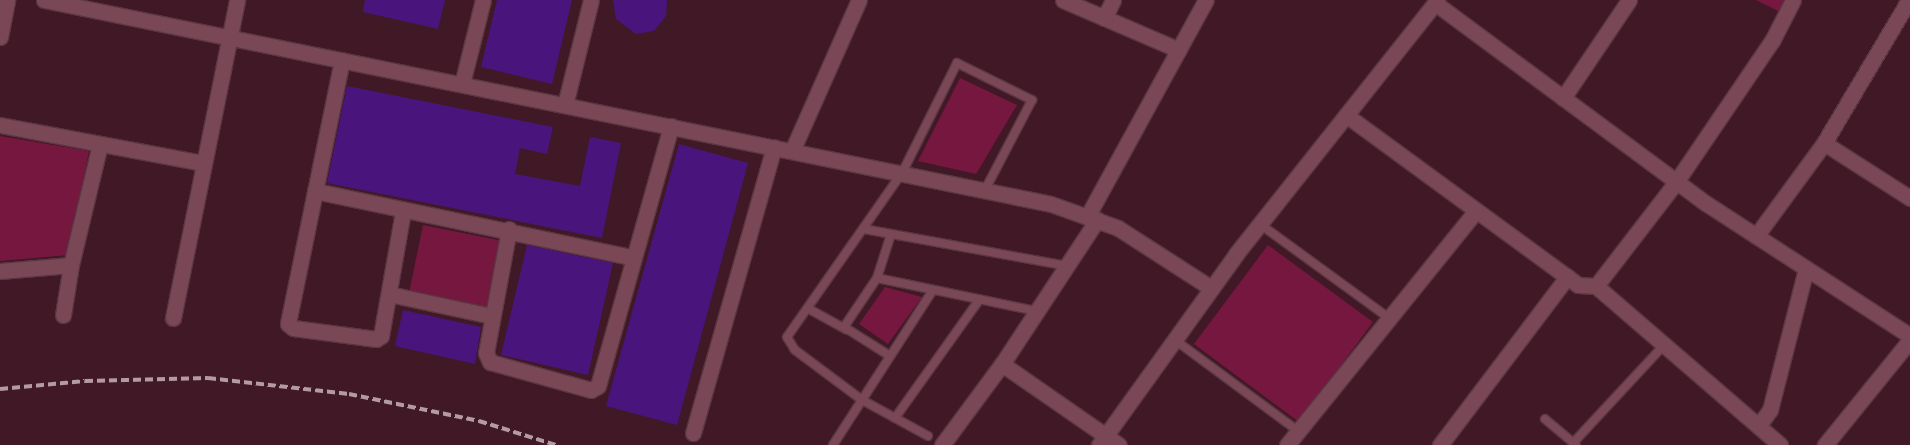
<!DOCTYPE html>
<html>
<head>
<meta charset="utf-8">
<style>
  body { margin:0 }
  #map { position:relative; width:1910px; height:445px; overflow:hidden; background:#401826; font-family:Figtree,sans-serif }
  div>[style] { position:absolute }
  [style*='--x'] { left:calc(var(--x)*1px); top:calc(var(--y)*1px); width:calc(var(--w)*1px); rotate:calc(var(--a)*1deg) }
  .green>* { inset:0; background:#75173f }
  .building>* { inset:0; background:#49157d }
  .roads { filter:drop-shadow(1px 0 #5a3642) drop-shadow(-1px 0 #5a3642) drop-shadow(0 1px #5a3642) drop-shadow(0 -1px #5a3642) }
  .lane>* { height:8px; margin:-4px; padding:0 4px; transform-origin:4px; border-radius:4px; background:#794756 }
  .street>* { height:15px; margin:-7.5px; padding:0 7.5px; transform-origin:7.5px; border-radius:7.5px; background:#794756 }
  .rail>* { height:4px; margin-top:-2px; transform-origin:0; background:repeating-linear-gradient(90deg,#b49aa2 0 8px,transparent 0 12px) }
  span { translate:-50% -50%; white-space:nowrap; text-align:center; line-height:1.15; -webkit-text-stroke:4px #401826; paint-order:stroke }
</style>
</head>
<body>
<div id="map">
  <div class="green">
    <div style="clip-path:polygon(1756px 0,1786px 0,1780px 12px)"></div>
    <div style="clip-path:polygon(960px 78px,1017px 105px,976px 174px,918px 161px)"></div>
    <div style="clip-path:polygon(0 136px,89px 151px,69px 255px,0 261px)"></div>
    <div style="clip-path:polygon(423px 225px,503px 241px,489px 309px,409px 293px)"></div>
    <div style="clip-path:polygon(1268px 245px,1373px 322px,1299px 422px,1194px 344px)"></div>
    <div style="clip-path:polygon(885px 287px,922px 297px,888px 344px,859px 324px)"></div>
  </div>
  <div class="building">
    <div style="clip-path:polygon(365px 0,445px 0,438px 29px,363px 12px)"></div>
    <div style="clip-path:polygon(497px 0,572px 0,552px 84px,481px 67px)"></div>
    <div style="clip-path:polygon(613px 0,667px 0,666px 16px,654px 31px,636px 34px,616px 19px)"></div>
    <div style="clip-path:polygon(347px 86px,553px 127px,547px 154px,520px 148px,515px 174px,580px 186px,590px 137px,621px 143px,602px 238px,327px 183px)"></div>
    <div style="clip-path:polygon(679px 144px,748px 163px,677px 425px,606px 406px)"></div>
    <div style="clip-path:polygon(527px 245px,613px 263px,588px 375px,501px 355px)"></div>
    <div style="clip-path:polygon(403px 310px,481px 327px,475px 364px,395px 346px)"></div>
  </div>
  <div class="roads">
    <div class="lane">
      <div style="--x:1260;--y:224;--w:160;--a:36.1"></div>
      <div style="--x:864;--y:229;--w:206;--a:10.3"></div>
      <div style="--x:877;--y:278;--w:163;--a:11.7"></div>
      <div style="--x:809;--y:309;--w:43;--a:28.9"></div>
      <div style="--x:1175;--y:340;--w:153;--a:36.5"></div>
      <div style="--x:890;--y:356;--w:54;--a:-147.8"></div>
      <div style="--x:844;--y:327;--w:59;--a:-56"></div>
      <div style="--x:877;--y:278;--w:46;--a:-72.3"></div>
      <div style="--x:895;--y:418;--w:146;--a:-54.5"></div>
      <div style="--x:1545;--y:419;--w:40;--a:40"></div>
      <div style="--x:928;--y:436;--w:75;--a:-151.4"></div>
      <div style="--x:862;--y:400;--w:84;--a:-143.3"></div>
      <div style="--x:795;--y:350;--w:15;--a:-122"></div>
      <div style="--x:787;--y:337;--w:200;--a:-55"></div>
      <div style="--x:902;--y:173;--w:123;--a:-63.4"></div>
      <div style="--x:957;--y:63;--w:84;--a:26.3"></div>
      <div style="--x:1032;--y:100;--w:102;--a:117.6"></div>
      <div style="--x:1573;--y:443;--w:135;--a:-47.1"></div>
      <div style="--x:833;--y:445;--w:184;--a:-57.2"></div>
    </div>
    <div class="street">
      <div style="--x:44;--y:0;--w:1027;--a:11.45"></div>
      <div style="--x:1051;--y:204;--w:71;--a:19.7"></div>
      <div style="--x:1118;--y:228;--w:111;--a:32.8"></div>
      <div style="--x:1063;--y:0;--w:126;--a:23.3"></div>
      <div style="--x:1435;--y:3;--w:338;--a:36.5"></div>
      <div style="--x:1707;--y:204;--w:242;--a:33"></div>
      <div style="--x:1104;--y:18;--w:20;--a:-63"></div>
      <div style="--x:0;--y:37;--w:38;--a:-79"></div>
      <div style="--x:342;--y:60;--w:269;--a:101.6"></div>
      <div style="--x:288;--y:324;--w:6;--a:39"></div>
      <div style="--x:293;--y:328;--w:84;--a:7.5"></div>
      <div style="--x:376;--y:339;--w:6;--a:-31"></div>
      <div style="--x:381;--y:336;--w:127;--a:-80"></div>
      <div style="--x:462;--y:84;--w:87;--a:-76"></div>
      <div style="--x:1563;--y:98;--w:118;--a:-56"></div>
      <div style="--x:565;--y:105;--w:108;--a:-76.1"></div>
      <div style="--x:1346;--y:115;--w:288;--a:36.2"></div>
      <div style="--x:1578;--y:285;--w:18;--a:3"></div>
      <div style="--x:1596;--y:286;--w:243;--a:40.8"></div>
      <div style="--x:0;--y:125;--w:207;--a:10.6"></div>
      <div style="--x:1824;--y:143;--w:102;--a:32.6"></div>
      <div style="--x:792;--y:151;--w:165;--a:-66.1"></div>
      <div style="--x:315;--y:191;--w:324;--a:11.8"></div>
      <div style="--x:1087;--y:217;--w:247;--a:-61.3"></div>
      <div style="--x:509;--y:229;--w:126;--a:100.5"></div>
      <div style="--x:486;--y:353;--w:10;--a:66"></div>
      <div style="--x:490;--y:362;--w:105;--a:15.5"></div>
      <div style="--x:591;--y:390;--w:8;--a:-30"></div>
      <div style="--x:598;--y:386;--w:270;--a:-74.3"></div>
      <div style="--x:1756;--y:236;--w:115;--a:-53.8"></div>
      <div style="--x:1824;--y:143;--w:166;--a:-59.3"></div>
      <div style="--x:0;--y:271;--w:71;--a:-4.8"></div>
      <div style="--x:71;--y:265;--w:124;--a:-76.5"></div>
      <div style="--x:1596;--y:286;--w:131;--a:-52.4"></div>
      <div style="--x:1676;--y:182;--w:171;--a:-55.8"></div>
      <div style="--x:1772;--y:41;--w:46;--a:-62.9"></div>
      <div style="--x:389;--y:294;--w:105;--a:12.1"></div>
      <div style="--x:63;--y:315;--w:51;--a:-80.9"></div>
      <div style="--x:173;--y:318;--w:324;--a:-78.6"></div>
      <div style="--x:1002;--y:364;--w:142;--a:34.7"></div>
      <div style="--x:1759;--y:425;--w:19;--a:-54"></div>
      <div style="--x:1770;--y:410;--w:146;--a:-75.7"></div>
      <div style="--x:693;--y:433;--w:297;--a:-74.2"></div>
      <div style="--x:942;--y:445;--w:101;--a:-53.5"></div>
      <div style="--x:1002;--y:364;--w:173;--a:-56.6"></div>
      <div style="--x:1099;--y:445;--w:235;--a:-54.3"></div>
      <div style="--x:1236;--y:254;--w:324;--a:-51.6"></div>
      <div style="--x:1287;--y:445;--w:301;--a:-51.1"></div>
      <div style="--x:1440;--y:445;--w:211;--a:-52.9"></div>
      <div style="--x:1825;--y:445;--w:135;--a:-51"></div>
    </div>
  </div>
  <div class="rail">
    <div style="--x:0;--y:389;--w:85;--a:-5.4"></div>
    <div style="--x:85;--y:381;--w:123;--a:-1.4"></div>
    <div style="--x:208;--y:378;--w:142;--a:6.5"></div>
    <div style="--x:349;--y:394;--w:133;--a:11.7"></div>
    <div style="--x:479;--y:421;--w:81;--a:17.3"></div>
  </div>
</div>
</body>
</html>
